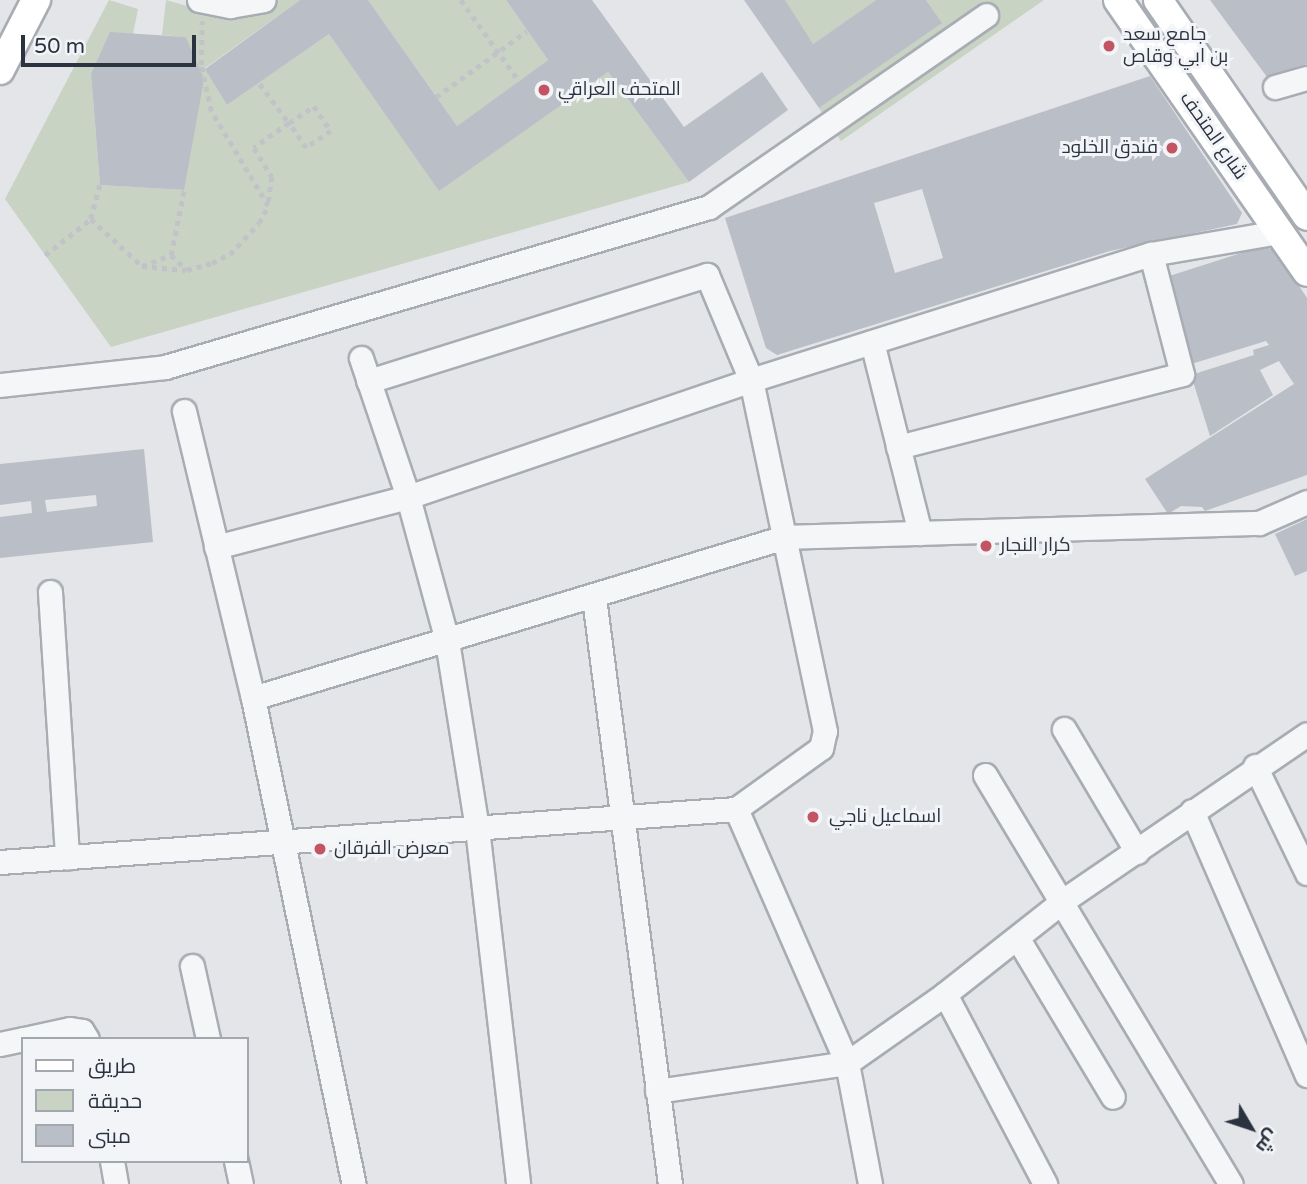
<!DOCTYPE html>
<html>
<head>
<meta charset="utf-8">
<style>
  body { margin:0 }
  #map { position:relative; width:1307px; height:1184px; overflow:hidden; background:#e3e5e9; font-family:"Varela Round",Cairo,sans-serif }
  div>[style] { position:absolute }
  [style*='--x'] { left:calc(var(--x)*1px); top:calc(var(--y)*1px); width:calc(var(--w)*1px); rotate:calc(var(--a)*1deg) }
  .green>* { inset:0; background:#c8d3c4 }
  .building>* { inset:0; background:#babec6 }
  .path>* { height:4.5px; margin-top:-2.25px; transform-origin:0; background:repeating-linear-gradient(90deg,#c1c3c8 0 5px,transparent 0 10px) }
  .roads { filter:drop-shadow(2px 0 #a8acb3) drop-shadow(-2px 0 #a8acb3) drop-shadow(0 2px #a8acb3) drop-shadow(0 -2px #a8acb3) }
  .minor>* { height:23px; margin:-11.5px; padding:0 11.5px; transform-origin:11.5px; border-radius:11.5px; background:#f5f6f8 }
  .major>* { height:28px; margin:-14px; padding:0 14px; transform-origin:14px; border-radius:14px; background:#fff }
  .dots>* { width:19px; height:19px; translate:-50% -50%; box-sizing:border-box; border:4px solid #f2f4f7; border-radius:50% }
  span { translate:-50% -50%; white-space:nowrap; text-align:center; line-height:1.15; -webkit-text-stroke:6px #f2f4f7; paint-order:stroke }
  .poi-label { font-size:19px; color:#2c3340 }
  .left { translate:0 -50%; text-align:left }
  .right { translate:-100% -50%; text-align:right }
  .street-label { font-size:19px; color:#2c3340 }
  .legend { position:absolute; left:21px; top:1037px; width:228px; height:126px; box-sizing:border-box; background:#f2f4f7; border:2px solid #a3a7ae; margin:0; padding:9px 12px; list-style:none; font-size:21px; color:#2c3340 }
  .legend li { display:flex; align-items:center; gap:14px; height:35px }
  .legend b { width:35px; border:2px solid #a3a7ae }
  .north { position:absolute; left:1216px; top:1093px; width:70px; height:70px; -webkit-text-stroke:5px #f2f4f7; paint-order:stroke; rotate:129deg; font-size:19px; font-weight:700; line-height:28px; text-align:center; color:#2c3340 }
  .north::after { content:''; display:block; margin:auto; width:24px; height:32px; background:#2c3340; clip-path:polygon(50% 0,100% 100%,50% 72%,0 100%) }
  .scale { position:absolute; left:21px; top:35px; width:175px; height:32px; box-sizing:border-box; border:4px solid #2c3340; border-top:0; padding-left:9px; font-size:21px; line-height:24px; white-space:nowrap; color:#2c3340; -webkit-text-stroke:5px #f2f4f7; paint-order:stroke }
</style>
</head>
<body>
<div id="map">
  <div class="green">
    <div style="clip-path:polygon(109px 0,138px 9px,133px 34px,91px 74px,100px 185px,183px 190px,200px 72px,186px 37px,162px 35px,166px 0,226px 17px,251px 14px,279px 0,300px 0,205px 68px,227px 105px,329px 34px,439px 190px,608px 72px,689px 182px,111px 347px,5px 199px)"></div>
    <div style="clip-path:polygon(368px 0,506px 0,548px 60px,457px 126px)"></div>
    <div style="clip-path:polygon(785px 0,876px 0,813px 44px,782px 2px)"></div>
    <div style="clip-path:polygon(926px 0,1044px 0,841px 141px,819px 108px,941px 23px)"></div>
  </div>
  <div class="building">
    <div style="clip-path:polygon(300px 0,368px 0,457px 126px,548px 60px,506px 0,592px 0,684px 127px,762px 72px,788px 110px,689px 182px,608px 72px,439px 191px,329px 34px,227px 105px,205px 69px)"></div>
    <div style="clip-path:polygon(744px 0,785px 0,813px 44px,876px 0,926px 0,942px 23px,819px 108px)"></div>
    <div style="clip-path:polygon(1210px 0,1307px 0,1307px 64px,1267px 77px)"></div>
    <div style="clip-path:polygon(110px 32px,186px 37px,204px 79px,184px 190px,100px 185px,91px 74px)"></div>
    <div style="clip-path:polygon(evenodd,1150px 76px,1242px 213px,1237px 224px,1110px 251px,777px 355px,766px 348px,725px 218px,1150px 76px,922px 189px,943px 258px,895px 273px,874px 203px,922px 189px)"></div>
    <div style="clip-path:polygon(1263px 246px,1276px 251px,1307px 298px,1307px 475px,1205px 511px,1202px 507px,1181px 506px,1168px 514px,1145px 479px,1294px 384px,1279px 361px,1260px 370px,1273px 395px,1210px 436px,1191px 375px,1254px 355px,1253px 350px,1269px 345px,1266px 341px,1188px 365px,1163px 278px)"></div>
    <div style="clip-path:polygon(evenodd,144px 449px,153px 542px,0 558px,0 517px,32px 513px,31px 501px,0 505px,0 464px,144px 449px,96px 495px,97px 506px,47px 512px,45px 500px,96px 495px)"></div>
    <div style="clip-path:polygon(1307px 519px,1307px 571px,1295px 576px,1275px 534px)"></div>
  </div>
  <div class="path">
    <div style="--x:461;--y:0;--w:100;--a:54.4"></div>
    <div style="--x:260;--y:84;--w:49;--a:53.4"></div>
    <div style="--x:289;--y:123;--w:43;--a:144.5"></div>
    <div style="--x:254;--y:148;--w:34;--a:58"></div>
    <div style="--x:272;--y:177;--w:28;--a:98"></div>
    <div style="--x:436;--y:97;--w:112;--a:-36"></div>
    <div style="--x:314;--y:106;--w:30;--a:56"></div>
    <div style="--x:331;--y:131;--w:30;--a:146"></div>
    <div style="--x:306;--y:148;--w:30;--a:-124"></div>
    <div style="--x:289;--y:123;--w:30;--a:-34"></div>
    <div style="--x:100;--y:185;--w:35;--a:105"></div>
    <div style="--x:91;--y:219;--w:69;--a:42.7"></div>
    <div style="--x:142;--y:266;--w:31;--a:-21"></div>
    <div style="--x:171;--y:255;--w:22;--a:43"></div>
    <div style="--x:187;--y:270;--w:26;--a:-16"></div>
    <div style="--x:212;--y:263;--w:20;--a:-27"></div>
    <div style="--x:230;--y:254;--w:42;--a:-46.9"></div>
    <div style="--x:259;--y:223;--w:19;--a:-62"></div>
    <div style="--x:268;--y:206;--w:111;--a:-121"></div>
    <div style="--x:211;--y:111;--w:47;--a:-102.3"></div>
    <div style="--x:201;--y:65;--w:44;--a:-88.7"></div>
    <div style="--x:45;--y:255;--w:58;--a:-38"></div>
    <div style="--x:171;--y:255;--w:66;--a:-78.7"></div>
    <div style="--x:142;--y:266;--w:44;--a:5.2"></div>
  </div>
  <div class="roads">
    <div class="minor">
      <div style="--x:199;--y:0;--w:32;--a:11"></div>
      <div style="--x:230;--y:6;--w:34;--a:-10"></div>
      <div style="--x:1275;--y:87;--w:33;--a:-16"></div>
      <div style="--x:872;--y:342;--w:197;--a:75.9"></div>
      <div style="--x:361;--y:358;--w:147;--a:71.3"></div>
      <div style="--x:408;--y:497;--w:149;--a:74.8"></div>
      <div style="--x:447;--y:641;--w:189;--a:80.9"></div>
      <div style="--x:477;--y:828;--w:358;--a:83.4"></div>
      <div style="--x:0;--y:385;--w:166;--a:-6.2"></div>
      <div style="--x:165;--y:367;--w:567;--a:-16.39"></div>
      <div style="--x:709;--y:207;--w:337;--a:-34.7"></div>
      <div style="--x:184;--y:411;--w:295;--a:76.5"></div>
      <div style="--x:253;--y:698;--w:496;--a:78.3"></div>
      <div style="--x:898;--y:447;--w:293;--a:-14.4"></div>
      <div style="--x:1182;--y:374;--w:124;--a:-104.5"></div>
      <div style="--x:216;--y:547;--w:198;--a:-14.6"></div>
      <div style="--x:408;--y:497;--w:362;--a:-18.8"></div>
      <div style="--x:751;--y:380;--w:419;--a:-17.5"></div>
      <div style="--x:1151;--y:254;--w:130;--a:-9.8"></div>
      <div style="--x:50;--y:592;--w:266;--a:86.3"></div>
      <div style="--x:594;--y:598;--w:591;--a:82.61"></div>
      <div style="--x:253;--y:698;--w:556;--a:-16.84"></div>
      <div style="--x:785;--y:537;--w:474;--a:-1.7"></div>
      <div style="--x:1259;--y:523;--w:52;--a:-23.6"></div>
      <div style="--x:1064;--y:729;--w:143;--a:59.3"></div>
      <div style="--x:1255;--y:766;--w:119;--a:64.1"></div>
      <div style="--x:985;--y:775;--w:477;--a:59"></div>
      <div style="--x:736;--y:809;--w:277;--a:66.4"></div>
      <div style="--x:847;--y:1063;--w:123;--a:79.2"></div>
      <div style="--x:1192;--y:811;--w:288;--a:66.5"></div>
      <div style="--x:0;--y:862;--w:738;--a:-4.12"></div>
      <div style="--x:736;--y:809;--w:105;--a:-35.7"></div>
      <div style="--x:821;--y:748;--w:17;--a:-77"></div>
      <div style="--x:825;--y:731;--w:359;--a:-101.9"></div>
      <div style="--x:751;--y:380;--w:114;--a:-112.7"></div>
      <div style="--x:707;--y:275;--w:355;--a:162.6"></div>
      <div style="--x:1018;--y:939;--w:184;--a:59"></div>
      <div style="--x:192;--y:966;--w:75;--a:77.6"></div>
      <div style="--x:945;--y:994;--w:215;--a:62.2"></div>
      <div style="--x:24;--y:1039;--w:47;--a:-12.3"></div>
      <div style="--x:70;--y:1029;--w:12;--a:9"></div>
      <div style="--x:82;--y:1031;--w:9;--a:58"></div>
      <div style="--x:0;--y:1044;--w:24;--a:-12"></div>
      <div style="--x:657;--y:1091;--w:192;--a:-8.4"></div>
      <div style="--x:847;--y:1063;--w:120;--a:-35.1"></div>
      <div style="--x:945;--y:994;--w:152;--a:-38.3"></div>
      <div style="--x:1064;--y:900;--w:294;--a:-34.3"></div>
      <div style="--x:112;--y:1161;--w:23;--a:80"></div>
      <div style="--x:236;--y:1161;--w:24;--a:78"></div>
    </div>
    <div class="major">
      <div style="--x:1118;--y:0;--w:331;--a:55.2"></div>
      <div style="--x:1158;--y:0;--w:262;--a:55.4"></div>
      <div style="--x:0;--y:70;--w:79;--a:-62.8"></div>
    </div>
  </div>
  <div class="dots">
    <div style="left:1109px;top:46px;background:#c25463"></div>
    <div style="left:544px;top:90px;background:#c25463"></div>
    <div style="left:1172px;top:148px;background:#c25463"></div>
    <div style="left:986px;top:546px;background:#c25463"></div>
    <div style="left:813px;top:817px;background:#c25463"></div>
    <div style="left:320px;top:849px;background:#c25463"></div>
  </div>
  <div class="poi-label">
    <span class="left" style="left:1123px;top:46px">جامع سعد<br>بن ابي وقاص</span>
    <span class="left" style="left:558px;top:90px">المتحف العراقي</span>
    <span class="right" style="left:1158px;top:148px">فندق الخلود</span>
    <span class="left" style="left:1000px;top:546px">كرار النجار</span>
    <span class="left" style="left:829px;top:817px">اسماعيل ناجي</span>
    <span class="left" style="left:334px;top:849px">معرض الفرقان</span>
  </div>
  <div class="street-label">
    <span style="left:1213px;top:136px;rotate:55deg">شارع المتحف</span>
  </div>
  <ul class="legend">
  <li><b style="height:9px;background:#fff"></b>طريق</li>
  <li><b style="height:19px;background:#c8d3c4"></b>حديقة</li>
  <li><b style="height:19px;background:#babec6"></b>مبنى</li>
  </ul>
  <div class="north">ش</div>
  <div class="scale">50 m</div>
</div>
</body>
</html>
